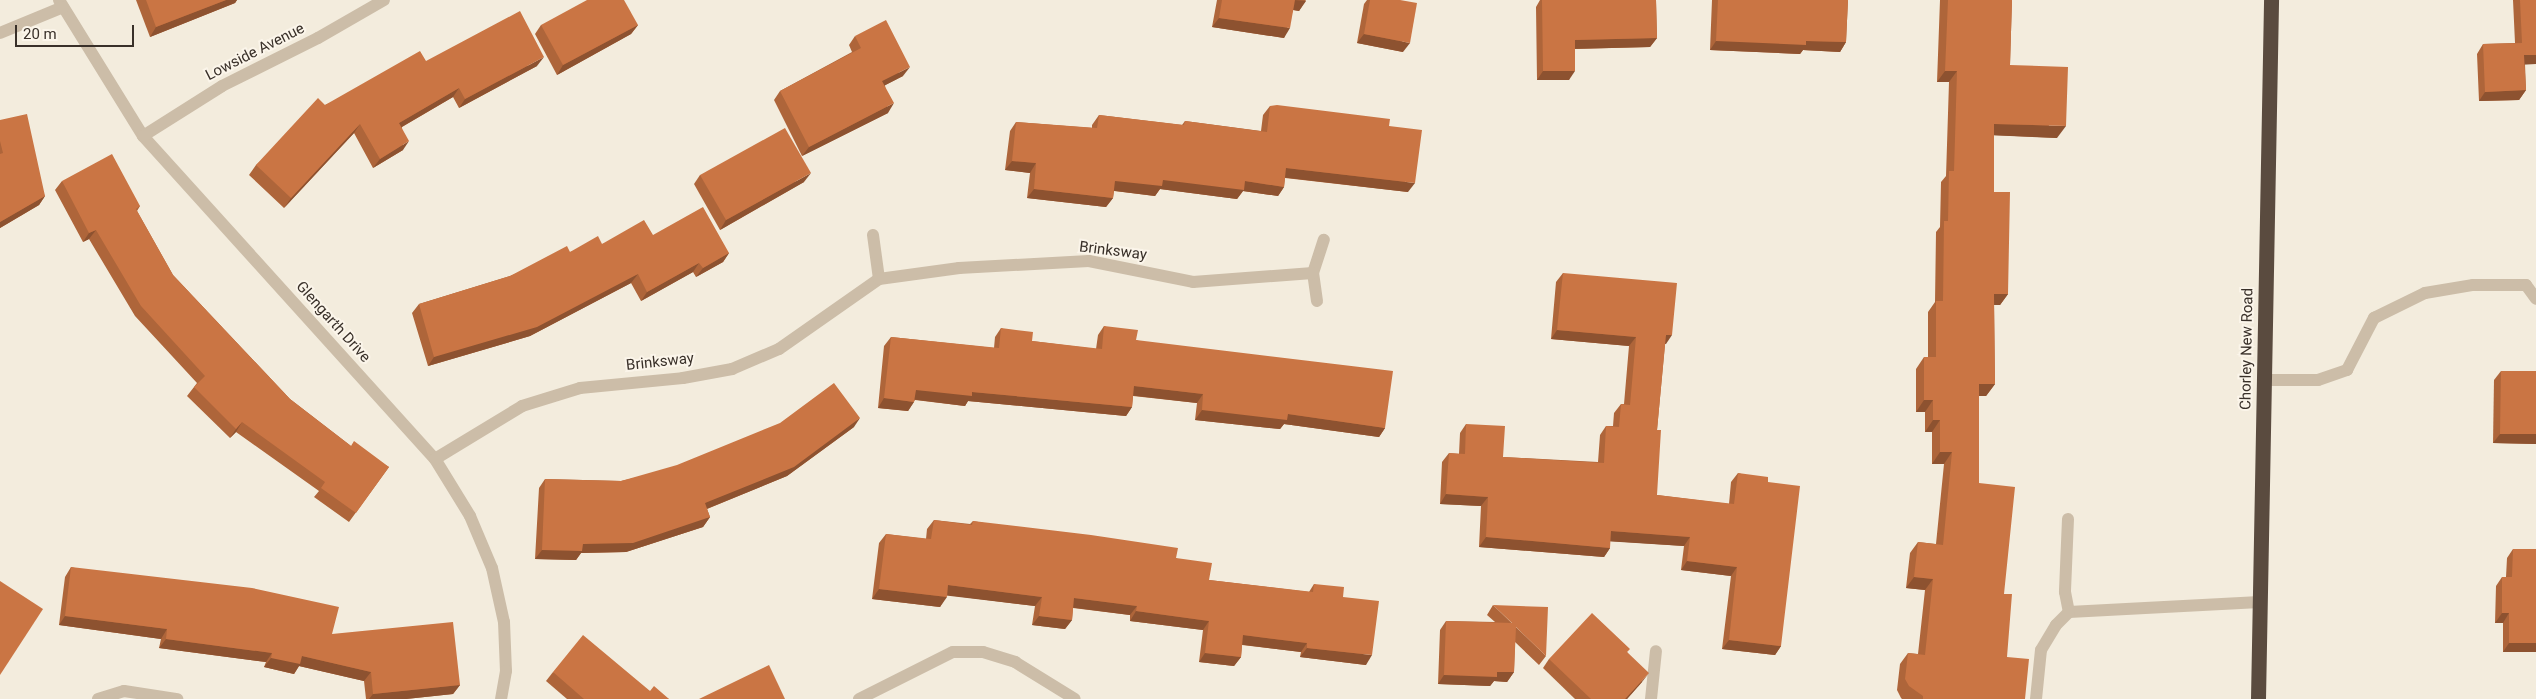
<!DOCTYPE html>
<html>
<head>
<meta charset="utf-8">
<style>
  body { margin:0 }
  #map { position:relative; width:2536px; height:699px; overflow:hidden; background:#f3ecdd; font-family:Roboto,sans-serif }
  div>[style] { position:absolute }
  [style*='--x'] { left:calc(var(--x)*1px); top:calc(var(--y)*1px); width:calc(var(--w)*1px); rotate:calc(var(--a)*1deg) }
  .minor>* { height:12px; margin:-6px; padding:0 6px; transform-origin:6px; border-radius:6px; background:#ccbda8 }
  .highway>* { height:15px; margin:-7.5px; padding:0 7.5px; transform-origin:7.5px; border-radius:7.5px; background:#5a4b3f }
  .wall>* { inset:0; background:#ae653a }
  .shaded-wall>* { inset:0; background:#8d5230 }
  .building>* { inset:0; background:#ca7544 }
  span { translate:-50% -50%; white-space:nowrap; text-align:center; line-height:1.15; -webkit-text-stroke:4px #fbf5ea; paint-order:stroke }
  .street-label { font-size:15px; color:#393029 }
  .scale { position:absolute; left:15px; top:25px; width:119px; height:22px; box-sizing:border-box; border:2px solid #393029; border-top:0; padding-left:6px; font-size:15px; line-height:18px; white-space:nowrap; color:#393029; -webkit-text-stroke:4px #fbf5ea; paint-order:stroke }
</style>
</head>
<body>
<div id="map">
  <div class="minor">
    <div style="--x:59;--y:0;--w:160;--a:58.3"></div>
    <div style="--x:143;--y:136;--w:435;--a:47.9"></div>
    <div style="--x:435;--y:459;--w:67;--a:58.4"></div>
    <div style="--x:470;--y:516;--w:56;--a:67.1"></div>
    <div style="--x:492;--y:568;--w:55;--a:77.5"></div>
    <div style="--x:504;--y:622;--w:49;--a:87.7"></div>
    <div style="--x:506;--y:671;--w:28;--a:100"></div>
    <div style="--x:0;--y:33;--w:68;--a:-22.4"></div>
    <div style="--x:143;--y:136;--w:93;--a:-32.3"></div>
    <div style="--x:222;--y:86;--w:107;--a:-26.6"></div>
    <div style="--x:318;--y:38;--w:76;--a:-29.9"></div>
    <div style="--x:873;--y:235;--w:44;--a:82.2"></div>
    <div style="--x:1317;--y:301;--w:28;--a:-98"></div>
    <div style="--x:1313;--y:273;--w:35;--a:-72"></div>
    <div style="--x:2264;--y:380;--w:54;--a:0"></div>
    <div style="--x:2318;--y:380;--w:31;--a:-19"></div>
    <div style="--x:2347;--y:370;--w:59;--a:-62.6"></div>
    <div style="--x:2374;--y:318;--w:57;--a:-26.1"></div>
    <div style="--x:2425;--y:293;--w:49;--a:-9.5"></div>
    <div style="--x:2473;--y:285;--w:53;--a:0"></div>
    <div style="--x:2526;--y:285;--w:17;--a:54"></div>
    <div style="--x:435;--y:459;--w:102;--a:-31.3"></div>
    <div style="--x:522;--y:406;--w:61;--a:-17.2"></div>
    <div style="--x:580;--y:388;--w:103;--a:-5.5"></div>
    <div style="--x:683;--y:378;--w:50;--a:-10.4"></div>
    <div style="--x:732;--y:369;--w:51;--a:-23.1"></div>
    <div style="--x:779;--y:349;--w:122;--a:-35"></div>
    <div style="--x:879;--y:279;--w:81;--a:-7.8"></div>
    <div style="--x:959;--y:268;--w:130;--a:-3.1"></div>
    <div style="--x:1089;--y:261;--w:106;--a:11.4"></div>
    <div style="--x:1193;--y:282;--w:120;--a:-4.3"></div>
    <div style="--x:2068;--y:519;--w:73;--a:92.4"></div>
    <div style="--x:2065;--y:592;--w:20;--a:79"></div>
    <div style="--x:2069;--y:612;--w:191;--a:-3"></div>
    <div style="--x:98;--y:699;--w:27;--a:-17"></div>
    <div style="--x:124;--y:691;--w:54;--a:8.6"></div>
    <div style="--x:859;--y:699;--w:105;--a:-26.6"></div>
    <div style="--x:953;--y:652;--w:30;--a:0"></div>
    <div style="--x:983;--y:652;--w:34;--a:17"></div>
    <div style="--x:1015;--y:662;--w:70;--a:31.7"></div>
    <div style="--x:1651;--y:699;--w:48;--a:-84.1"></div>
    <div style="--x:2036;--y:699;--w:49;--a:-84.2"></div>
    <div style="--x:2041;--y:650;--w:29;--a:-59"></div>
    <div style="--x:2056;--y:625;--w:18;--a:-45"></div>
  </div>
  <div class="highway">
    <div style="--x:2258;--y:699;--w:699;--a:-88.93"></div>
  </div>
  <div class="wall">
    <div style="clip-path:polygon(136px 0,237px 0,235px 3px,150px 37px)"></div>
    <div style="clip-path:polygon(1217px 0,1306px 0,1299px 11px,1293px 10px,1284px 38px,1212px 27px)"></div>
    <div style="clip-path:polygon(1367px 0,1400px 0,1403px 52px,1357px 43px,1364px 4px)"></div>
    <div style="clip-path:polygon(1540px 0,1656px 0,1657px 38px,1650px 47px,1575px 49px,1569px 80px,1537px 80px,1536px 7px)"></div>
    <div style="clip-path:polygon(1712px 0,1848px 0,1846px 42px,1840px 52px,1803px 50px,1800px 54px,1710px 50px)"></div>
    <div style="clip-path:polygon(1940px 0,2012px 0,2010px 65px,2057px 138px,1994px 135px,1994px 192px,2008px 294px,2000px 305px,1994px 305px,1995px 384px,1986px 396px,1979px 396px,1979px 483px,2004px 594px,2007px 657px,2025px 699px,1902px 699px,1901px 698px,1897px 690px,1900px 664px,1908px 653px,1918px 654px,1925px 590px,1906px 588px,1910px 553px,1918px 542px,1936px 544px,1944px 464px,1932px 464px,1932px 432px,1925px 432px,1925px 412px,1916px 412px,1916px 369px,1924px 357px,1928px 357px,1928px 312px,1935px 302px,1936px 232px,1940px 227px,1941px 182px,1946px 176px,1949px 82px,1937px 82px)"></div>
    <div style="clip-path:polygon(2513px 0,2536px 0,2525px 64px,2526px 90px,2519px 100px,2479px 101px,2477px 54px,2483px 44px,2515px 43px)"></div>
    <div style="clip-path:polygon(541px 25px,638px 25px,631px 34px,557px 75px,535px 34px)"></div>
    <div style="clip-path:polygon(855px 36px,903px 76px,885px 85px,888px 113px,802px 156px,774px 100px,780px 91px,852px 52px,849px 45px)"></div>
    <div style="clip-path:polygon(426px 61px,537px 66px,459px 108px,453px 97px,402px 127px,403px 150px,373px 168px,354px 133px,284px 208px,249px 175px,256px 165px,325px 105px)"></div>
    <div style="clip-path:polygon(1270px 106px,1389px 126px,1408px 192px,1285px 178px,1284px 187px,1278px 196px,1243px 191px,1237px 199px,1160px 189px,1155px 196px,1114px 191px,1113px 198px,1106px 207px,1027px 198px,1030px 173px,1005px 170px,1010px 131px,1016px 122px,1092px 128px,1092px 125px,1099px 115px,1182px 125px,1185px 121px,1261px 131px,1263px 115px)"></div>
    <div style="clip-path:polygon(0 120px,45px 196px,39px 205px,0 228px)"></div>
    <div style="clip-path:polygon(700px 175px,804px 182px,720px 230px,694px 184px)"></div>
    <div style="clip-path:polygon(62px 181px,140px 206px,137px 211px,173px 275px,290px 399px,351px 446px,389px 467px,349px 522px,314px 497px,319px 491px,236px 432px,230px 438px,187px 396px,194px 387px,197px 383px,135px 316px,89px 239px,83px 242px,55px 190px)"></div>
    <div style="clip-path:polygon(653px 235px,729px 253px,723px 262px,696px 277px,693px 272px,641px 301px,631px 283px,530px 336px,428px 366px,412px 313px,419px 304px,510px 276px,570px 252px,602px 244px)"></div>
    <div style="clip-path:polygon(1563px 273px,1666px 344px,1665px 344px,1657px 430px,1657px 495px,1729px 504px,1731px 482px,1738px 473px,1768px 482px,1781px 646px,1775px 655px,1722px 649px,1731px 576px,1681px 570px,1684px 546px,1610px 541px,1610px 548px,1604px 557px,1479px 547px,1481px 506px,1440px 504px,1442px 462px,1449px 453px,1459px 454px,1460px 433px,1466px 424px,1503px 457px,1598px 462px,1600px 435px,1606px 426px,1613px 426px,1614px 413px,1621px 404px,1624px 404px,1629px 346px,1551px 339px,1556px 282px)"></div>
    <div style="clip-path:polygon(1104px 326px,1136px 340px,1385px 428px,1379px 437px,1284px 424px,1280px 429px,1195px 420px,1197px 403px,1133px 396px,1132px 407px,1126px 416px,968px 401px,965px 406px,915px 400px,908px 411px,878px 408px,884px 346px,891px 337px,994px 348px,995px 337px,1001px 328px,1032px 341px,1096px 349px,1098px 335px)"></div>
    <div style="clip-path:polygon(2501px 371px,2536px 371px,2536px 444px,2493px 443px,2494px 380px)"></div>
    <div style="clip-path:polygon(854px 427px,787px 476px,707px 509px,710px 517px,703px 527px,626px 552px,581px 553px,576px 560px,535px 559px,539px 488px,545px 479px,621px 481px)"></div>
    <div style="clip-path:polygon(934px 520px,970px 524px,973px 521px,1176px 558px,1209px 580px,1309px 592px,1314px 584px,1343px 597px,1366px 665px,1300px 657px,1301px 652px,1242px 645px,1241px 657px,1234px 666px,1199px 662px,1203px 630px,1130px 621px,1130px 615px,1073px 608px,1072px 620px,1065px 629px,1032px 625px,1035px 606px,947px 595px,940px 607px,872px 599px,879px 543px,886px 534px,926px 539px,927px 529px)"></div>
    <div style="clip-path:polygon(2513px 549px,2536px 652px,2503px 652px,2503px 623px,2495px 623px,2496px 586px,2502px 577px,2506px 577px,2507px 558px)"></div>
    <div style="clip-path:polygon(71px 567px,332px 634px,460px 685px,453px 694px,406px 699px,366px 699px,364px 681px,299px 666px,294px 674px,264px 667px,266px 662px,159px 648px,161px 639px,59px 625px,65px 577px)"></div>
    <div style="clip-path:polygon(1493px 605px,1546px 656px,1539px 665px,1515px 642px,1514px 672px,1507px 682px,1494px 681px,1490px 686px,1438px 684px,1440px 630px,1446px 621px,1495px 622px,1487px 615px)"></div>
    <div style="clip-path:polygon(1627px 652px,1642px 682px,1627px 699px,1575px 699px,1543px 668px,1549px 659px)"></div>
    <div style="clip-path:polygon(553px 672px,650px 691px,669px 699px,567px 699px,546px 681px)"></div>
  </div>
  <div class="shaded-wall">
    <div style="clip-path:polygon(226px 0,237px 0,235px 3px,150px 37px,156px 27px)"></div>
    <div style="clip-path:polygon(1294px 0,1306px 1px,1299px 11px,1288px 9px)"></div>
    <div style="clip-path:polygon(1219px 18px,1290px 28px,1284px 38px,1212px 27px)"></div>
    <div style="clip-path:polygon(638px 25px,631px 34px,557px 75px,563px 65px)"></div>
    <div style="clip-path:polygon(1364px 34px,1410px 43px,1403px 52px,1357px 43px)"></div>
    <div style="clip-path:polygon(1657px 38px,1650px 47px,1568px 49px,1575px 40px)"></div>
    <div style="clip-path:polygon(1716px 41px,1806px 41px,1846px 42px,1840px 52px,1803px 50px,1800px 54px,1710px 50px)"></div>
    <div style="clip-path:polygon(2524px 55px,2536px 55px,2536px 64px,2518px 65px)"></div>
    <div style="clip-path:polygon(544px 57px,537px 66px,459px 108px,465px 99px)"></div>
    <div style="clip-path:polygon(910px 67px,903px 76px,876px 90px,882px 81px)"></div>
    <div style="clip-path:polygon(1543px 71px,1575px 71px,1569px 80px,1537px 80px)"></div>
    <div style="clip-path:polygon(1945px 71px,1957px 71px,1949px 82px,1937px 82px)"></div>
    <div style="clip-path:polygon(459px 88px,453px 97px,393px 132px,399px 123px)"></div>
    <div style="clip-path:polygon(2526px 90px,2519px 100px,2479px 101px,2485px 92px)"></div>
    <div style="clip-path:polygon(894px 103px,888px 113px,802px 156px,809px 147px)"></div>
    <div style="clip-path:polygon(360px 124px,354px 133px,284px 208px,291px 198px)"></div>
    <div style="clip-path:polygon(1994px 124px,2066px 126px,2057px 138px,1986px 135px)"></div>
    <div style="clip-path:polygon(409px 141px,403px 150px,373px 168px,380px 159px)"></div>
    <div style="clip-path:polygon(1012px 161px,1036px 163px,1030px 173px,1005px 170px)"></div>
    <div style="clip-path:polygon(1286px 168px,1415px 183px,1408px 192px,1280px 177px)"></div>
    <div style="clip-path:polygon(811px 173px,804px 182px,720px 230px,726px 220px)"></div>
    <div style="clip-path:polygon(1163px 180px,1245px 181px,1284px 187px,1278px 196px,1243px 191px,1237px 199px,1160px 189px,1155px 196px,1108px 190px,1115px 181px)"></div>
    <div style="clip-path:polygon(1034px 189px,1113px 198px,1106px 207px,1027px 198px)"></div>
    <div style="clip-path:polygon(45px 196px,39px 205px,0 228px,0 222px)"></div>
    <div style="clip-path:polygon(96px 230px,89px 239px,83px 242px,89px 233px)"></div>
    <div style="clip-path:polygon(729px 253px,723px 262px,696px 277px,703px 268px)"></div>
    <div style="clip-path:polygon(699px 263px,693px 272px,641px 301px,647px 292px)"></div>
    <div style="clip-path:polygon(638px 274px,631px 283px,530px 336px,428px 366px,434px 357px)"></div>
    <div style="clip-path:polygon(1994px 294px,2008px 294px,2000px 305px,1986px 305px)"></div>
    <div style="clip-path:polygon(1557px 330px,1636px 337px,1629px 346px,1551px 339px)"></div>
    <div style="clip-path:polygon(1666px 335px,1672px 335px,1666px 344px,1659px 344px)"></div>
    <div style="clip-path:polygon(1979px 384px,1995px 384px,1986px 396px,1971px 396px)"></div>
    <div style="clip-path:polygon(1134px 386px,1203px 394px,1197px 403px,1128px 395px)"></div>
    <div style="clip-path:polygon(916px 390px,972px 392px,1132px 407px,1126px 416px,968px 401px,965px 406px,910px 399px)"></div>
    <div style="clip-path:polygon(884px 398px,914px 402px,908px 411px,878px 408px)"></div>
    <div style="clip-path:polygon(1924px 400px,1933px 400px,1925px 412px,1916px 412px)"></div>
    <div style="clip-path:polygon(1202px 410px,1288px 414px,1385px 428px,1379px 437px,1284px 424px,1280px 429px,1195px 420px)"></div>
    <div style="clip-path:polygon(860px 418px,854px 427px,787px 476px,699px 512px,705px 503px)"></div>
    <div style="clip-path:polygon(1933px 420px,1940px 420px,1932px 432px,1925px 432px)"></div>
    <div style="clip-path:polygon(242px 422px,236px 432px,230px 438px,236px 429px)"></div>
    <div style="clip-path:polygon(2500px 434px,2536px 434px,2536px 444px,2493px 443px)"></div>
    <div style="clip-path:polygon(1940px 452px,1952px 452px,1944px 464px,1932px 464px)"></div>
    <div style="clip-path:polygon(1446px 494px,1488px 497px,1481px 506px,1440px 504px)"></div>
    <div style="clip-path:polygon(710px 517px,703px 527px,626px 552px,581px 553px,576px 560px,535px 559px,542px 550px,583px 544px)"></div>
    <div style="clip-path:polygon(1611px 531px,1690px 537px,1684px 546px,1604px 541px)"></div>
    <div style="clip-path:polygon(1486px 537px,1610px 548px,1604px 557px,1479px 547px)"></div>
    <div style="clip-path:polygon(1687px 561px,1737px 567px,1731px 576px,1681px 570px)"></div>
    <div style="clip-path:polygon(1914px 577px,1933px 579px,1925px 590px,1906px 588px)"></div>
    <div style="clip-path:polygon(948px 585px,1042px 597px,1035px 606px,942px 595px)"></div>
    <div style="clip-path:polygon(879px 589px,947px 597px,940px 607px,872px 599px)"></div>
    <div style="clip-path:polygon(1074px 598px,1137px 606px,1130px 615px,1068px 607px)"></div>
    <div style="clip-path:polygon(1136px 611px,1209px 621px,1203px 630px,1130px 621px)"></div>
    <div style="clip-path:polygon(2502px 613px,2509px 613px,2503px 623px,2495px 623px)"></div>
    <div style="clip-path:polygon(65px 616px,167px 629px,161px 639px,59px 625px)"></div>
    <div style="clip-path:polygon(1039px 616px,1072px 620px,1065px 629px,1032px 625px)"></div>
    <div style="clip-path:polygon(1243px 635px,1307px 643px,1301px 652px,1237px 644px)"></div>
    <div style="clip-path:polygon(166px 639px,272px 653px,266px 662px,159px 648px)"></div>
    <div style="clip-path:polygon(1729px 640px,1781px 646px,1775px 655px,1722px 649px)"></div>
    <div style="clip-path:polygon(2509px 643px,2536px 643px,2536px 652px,2503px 652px)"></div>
    <div style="clip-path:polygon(1307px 648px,1372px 655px,1366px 665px,1300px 657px)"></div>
    <div style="clip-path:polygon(1205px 653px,1241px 657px,1234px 666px,1199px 662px)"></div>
    <div style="clip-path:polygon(302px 656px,371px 672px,364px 681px,299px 666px,294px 674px,264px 667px,271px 658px)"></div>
    <div style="clip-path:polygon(1497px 672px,1514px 672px,1507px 682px,1494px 681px,1490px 686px,1438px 684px,1444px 675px)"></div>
    <div style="clip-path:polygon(1649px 673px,1642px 682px,1627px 699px,1625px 699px)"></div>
    <div style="clip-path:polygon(460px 685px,453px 694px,406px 699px,369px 699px,373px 694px)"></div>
  </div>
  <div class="building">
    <div style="clip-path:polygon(146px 0,226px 0,156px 27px)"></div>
    <div style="clip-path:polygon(587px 0,624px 0,638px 25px,563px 65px,541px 25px)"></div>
    <div style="clip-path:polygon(1222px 0,1295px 0,1290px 28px,1219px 18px)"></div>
    <div style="clip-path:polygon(1370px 0,1400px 0,1417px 3px,1410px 43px,1364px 34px)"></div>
    <div style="clip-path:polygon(1542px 0,1656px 0,1657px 38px,1575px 40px,1575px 71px,1543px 71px)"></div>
    <div style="clip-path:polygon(1718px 0,1848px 0,1846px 42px,1806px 41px,1806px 45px,1716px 41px)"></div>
    <div style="clip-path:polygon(1948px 0,2012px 0,2010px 65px,2068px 67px,2066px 126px,1994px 124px,1994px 192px,2010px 192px,2008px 294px,1994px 294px,1995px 384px,1979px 384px,1979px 483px,2015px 487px,2004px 594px,2012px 594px,2007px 657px,2029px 659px,2025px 699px,1923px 699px,1923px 696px,1909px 686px,1905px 679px,1908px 653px,1925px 655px,1933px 579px,1914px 577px,1918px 542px,1943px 545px,1952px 452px,1940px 452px,1940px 420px,1933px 420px,1933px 400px,1924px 400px,1924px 357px,1936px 357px,1936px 301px,1943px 301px,1944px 221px,1948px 221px,1949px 171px,1954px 171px,1957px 71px,1945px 71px)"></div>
    <div style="clip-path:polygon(2520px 0,2536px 0,2536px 55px,2524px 55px,2526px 90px,2485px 92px,2483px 44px,2522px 43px)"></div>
    <div style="clip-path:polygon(520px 11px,544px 57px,465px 99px,459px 88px,399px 123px,409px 141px,380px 159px,360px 124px,291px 198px,256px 165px,318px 98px,325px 105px,420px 51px,426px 61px)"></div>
    <div style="clip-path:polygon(886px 20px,910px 67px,882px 81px,894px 103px,809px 147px,780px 91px,861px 48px,855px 36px)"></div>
    <div style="clip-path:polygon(1277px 105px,1390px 119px,1389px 126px,1422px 130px,1415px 183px,1286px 168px,1284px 187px,1245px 181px,1244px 190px,1163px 180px,1162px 186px,1115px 181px,1113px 198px,1034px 189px,1036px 163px,1012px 161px,1016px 122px,1097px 128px,1099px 115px,1184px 125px,1185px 121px,1267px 132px,1270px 106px)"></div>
    <div style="clip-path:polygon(27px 114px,45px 196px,0 222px,0 154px,3px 153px,0 141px,0 120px)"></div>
    <div style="clip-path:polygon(785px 128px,811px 173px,726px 220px,700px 175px)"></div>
    <div style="clip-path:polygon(112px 154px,140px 206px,136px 209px,173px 275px,290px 399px,351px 446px,354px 441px,389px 467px,356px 513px,321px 488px,325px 482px,242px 422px,236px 429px,194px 387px,205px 376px,141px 306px,96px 230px,89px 233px,62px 181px)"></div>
    <div style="clip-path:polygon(703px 207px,729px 253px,703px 268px,699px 263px,647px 292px,638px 274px,537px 327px,434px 357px,419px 304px,510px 276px,567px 246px,570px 252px,598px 236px,602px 244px,644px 220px,653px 235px)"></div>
    <div style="clip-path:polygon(1563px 273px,1677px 283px,1672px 335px,1666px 335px,1657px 430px,1661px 430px,1657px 495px,1734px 504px,1738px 473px,1768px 477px,1768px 482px,1800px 486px,1781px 646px,1729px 640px,1737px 567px,1687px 561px,1690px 537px,1611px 531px,1610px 548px,1486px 537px,1488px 497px,1446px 494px,1449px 453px,1465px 454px,1466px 424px,1505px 426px,1503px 457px,1604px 463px,1606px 426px,1619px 427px,1621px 404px,1630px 405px,1636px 337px,1557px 330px)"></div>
    <div style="clip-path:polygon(1104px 326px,1138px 330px,1136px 340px,1393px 371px,1385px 428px,1288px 414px,1287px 420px,1202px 410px,1203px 394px,1134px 386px,1132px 407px,972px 392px,972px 396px,916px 390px,914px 402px,884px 398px,891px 337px,999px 348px,1001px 328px,1033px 332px,1032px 341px,1102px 349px)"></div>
    <div style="clip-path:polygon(2501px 371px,2536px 371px,2536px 434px,2500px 434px)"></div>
    <div style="clip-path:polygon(834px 383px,860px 418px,794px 467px,705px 503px,710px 517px,633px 543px,583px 544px,582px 551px,542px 550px,545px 479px,621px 481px,677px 465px,780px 423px)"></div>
    <div style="clip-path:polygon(934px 520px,972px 525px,973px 521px,1091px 535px,1178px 548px,1176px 558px,1212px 563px,1209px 580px,1313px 592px,1314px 584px,1344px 587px,1343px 597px,1379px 601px,1372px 655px,1307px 648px,1307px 643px,1243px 635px,1241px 657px,1205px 653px,1209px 621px,1136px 611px,1137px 606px,1074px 598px,1072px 620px,1039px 616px,1042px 597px,948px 585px,947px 597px,879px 589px,886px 534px,931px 539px)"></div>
    <div style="clip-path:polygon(2513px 549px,2536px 549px,2536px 643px,2509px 643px,2509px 613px,2502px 613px,2502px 577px,2512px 577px)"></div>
    <div style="clip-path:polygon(71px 567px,252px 588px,339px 607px,332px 634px,453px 622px,460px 685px,373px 694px,371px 672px,302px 656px,300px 664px,271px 658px,272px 653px,166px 639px,167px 629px,65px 616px)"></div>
    <div style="clip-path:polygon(0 581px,43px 609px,0 675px)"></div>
    <div style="clip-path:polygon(1493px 605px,1548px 607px,1546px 656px,1516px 627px,1514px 672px,1497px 672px,1497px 677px,1444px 675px,1446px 621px,1512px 623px)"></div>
    <div style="clip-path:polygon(1592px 613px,1630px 649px,1627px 652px,1649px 673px,1625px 699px,1591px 699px,1549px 659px)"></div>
    <div style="clip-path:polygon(583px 635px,650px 691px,654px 686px,669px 699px,584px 699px,553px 672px)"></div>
    <div style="clip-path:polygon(769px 665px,785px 699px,699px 699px)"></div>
  </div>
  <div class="street-label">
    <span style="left:255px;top:52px;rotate:-27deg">Lowside Avenue</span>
    <span style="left:1113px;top:251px;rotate:7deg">Brinksway</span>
    <span style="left:333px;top:322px;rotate:48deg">Glengarth Drive</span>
    <span style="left:2247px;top:349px;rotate:-89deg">Chorley New Road</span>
    <span style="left:660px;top:362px;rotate:-6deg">Brinksway</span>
  </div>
  <div class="scale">20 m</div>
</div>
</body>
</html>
